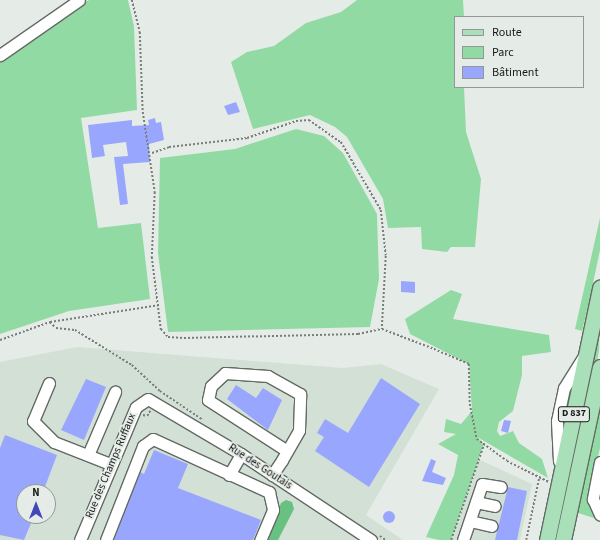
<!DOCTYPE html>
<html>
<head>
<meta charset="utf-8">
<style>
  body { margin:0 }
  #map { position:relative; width:600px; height:540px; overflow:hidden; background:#e5ece7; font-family:"Source Sans 3",sans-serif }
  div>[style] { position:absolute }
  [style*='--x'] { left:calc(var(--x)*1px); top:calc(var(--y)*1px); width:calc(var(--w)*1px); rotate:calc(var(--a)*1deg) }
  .built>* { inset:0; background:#d3e0d6 }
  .green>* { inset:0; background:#92daa3 }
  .water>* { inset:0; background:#68c081 }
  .building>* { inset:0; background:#98a7fd }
  .round { border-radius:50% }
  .path>* { height:1.5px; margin-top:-0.75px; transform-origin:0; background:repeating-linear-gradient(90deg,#797d7a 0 2px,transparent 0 4px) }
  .roads { filter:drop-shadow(1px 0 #636964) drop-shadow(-1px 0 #636964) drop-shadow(0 1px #636964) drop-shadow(0 -1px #636964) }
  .minor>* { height:11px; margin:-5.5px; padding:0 5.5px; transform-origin:5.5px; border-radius:5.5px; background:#fff }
  .major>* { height:15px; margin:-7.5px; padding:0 7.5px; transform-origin:7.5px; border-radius:7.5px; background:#aae0b9 }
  span { translate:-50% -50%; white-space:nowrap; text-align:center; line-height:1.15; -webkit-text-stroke:3.5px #e5ece7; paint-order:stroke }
  .shield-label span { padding:1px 3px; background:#e5ece7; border:1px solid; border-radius:3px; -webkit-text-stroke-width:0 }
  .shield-label { font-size:10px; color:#181a19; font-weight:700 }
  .street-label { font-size:11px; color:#181a19 }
  .legend { position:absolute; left:454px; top:16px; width:130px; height:72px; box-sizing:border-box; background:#e5ece7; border:1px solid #939895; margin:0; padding:5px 7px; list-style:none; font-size:12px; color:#181a19 }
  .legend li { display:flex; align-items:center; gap:8px; height:20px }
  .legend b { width:20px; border:1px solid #939895 }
  .north { position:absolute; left:16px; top:484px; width:40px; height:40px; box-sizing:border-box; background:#e5ece7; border:1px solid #939895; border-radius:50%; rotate:0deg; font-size:11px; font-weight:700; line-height:16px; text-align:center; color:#181a19 }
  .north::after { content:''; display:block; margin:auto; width:14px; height:18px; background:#4246bb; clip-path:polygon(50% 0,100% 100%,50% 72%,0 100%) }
</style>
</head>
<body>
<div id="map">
  <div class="built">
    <div style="clip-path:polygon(evenodd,77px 347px,343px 368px,381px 364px,439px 389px,366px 515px,403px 540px,0 540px,0 362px,77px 347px,24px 492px,48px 492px,48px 516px,24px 516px,24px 492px)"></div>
    <div style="clip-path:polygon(478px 459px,532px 484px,520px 540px,451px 540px)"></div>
  </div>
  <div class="green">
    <div style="clip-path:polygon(89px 0,128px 0,134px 26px,137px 110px,81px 118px,98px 228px,141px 223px,150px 299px,69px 311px,0 334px,0 62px)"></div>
    <div style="clip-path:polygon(357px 0,463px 0,464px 17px,455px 17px,455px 87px,464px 87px,466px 132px,481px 179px,475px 247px,451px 247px,447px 252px,422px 249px,421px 227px,388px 228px,383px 199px,347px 137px,335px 127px,310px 115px,253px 129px,231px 62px,247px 52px,274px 46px,306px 23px,341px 12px)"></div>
    <div style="clip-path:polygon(296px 129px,324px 136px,343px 153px,377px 214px,379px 279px,370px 327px,168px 332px,158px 253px,160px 158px,235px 149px)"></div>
    <div style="clip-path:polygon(600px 218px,600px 250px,589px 302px,582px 331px,575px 329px)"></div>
    <div style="clip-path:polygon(451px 290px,462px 294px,453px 319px,549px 335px,551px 352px,522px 356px,522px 375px,513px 411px,499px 422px,497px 431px,500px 436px,513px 431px,519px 443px,542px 459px,548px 478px,477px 437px,484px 444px,451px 540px,439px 540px,426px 537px,454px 475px,458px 455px,438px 444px,456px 434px,444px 432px,446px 419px,461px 424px,472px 411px,469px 364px,410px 334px,405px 319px)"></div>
    <div style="clip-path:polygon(600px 309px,599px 351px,558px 540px,551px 540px)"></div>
    <div style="clip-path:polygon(600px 395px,600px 448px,590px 490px,590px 505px,597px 519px,575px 512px)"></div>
  </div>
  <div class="water">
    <div style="clip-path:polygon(286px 500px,292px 502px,294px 509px,278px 540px,268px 540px,281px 503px)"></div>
  </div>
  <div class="building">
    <div style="clip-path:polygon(236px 102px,240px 112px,228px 115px,224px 106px)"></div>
    <div style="clip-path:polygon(155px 118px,156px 123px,161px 122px,164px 140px,149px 144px,150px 162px,123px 164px,128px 204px,120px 205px,114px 157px,128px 156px,126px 142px,103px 145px,105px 156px,92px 158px,88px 125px,132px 120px,132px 126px,149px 125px,148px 120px)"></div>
    <div style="clip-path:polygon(401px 281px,415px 282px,415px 293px,401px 292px)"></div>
    <div style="clip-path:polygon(381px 378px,420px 404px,369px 487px,315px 451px,324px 437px,317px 433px,325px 419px,348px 433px)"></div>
    <div style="clip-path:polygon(86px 379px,106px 387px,84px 440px,61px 430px)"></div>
    <div style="clip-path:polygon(236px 385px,256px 398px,263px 388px,282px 400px,268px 430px,227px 399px)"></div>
    <div style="clip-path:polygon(504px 420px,511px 421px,508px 433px,501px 431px)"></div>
    <div style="clip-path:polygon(5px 435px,57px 455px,43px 492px,24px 492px,24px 516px,34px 516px,24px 540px,0 535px,0 448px)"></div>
    <div style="clip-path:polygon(154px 450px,188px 464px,178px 488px,261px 520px,253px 540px,114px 540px,140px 472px,144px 474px)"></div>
    <div style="clip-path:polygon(431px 459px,436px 461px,432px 472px,446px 478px,443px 485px,422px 481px)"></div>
    <div style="clip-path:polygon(508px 487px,527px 491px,517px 540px,495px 540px)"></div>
    <div class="round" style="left:383px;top:511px;width:12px;height:12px"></div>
  </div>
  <div class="path">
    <div style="--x:132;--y:0;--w:33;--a:76"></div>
    <div style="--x:140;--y:32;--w:80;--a:87.9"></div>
    <div style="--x:143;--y:112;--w:81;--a:81.5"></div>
    <div style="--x:155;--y:192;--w:65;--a:92.6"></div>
    <div style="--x:152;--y:257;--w:73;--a:82.9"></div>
    <div style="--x:161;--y:329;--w:11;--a:49"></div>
    <div style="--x:168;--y:337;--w:16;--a:4"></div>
    <div style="--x:184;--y:338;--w:174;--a:-1.3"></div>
    <div style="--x:358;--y:334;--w:25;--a:-12"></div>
    <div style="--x:382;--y:329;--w:56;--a:21"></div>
    <div style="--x:434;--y:349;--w:38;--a:23"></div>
    <div style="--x:469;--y:364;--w:40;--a:88.6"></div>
    <div style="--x:470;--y:404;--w:36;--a:79"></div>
    <div style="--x:477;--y:439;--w:37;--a:36"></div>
    <div style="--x:507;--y:461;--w:47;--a:26.6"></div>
    <div style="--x:152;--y:153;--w:18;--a:-19"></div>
    <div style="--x:169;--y:147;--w:79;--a:-6.6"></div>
    <div style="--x:247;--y:138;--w:52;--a:-19.1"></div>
    <div style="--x:296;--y:121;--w:13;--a:-4"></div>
    <div style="--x:309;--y:120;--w:39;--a:35"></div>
    <div style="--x:341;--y:142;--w:79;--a:59.5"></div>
    <div style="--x:381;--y:210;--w:46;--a:83.8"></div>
    <div style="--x:386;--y:256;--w:73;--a:93.1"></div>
    <div style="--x:50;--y:322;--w:8;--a:45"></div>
    <div style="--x:56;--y:328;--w:19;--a:6"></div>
    <div style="--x:75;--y:330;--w:67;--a:31.6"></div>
    <div style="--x:132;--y:365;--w:38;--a:43"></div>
    <div style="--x:160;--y:391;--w:52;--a:34"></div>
    <div style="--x:0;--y:340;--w:53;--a:-19.8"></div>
    <div style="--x:50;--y:322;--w:111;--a:-8.8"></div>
    <div style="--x:143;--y:415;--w:4;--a:14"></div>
    <div style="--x:147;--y:416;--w:6;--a:-59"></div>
    <div style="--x:380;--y:536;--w:7;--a:34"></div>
    <div style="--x:451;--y:540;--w:102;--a:-71"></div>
    <div style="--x:526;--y:540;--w:63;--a:-78.2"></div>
  </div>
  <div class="roads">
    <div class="minor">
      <div style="--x:0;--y:55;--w:96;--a:-34.8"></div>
      <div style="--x:49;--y:383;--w:41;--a:112.8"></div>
      <div style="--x:33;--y:421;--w:30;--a:45"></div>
      <div style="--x:54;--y:442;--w:60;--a:21.4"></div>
      <div style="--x:88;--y:455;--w:69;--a:-66.8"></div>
      <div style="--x:559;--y:461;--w:40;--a:-92.9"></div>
      <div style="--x:557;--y:421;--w:34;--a:-78"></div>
      <div style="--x:564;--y:388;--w:38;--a:-58"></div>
      <div style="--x:600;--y:462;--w:38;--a:101"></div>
      <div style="--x:593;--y:499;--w:17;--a:66"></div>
      <div style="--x:229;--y:475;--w:24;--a:-60"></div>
      <div style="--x:272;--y:475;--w:18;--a:-56"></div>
      <div style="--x:282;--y:460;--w:34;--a:-60"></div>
      <div style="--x:299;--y:430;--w:36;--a:-88"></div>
      <div style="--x:300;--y:394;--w:37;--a:-151"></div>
      <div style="--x:268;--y:376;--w:43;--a:-176"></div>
      <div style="--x:225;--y:373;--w:19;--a:137"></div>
      <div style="--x:211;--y:386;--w:14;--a:102"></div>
      <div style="--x:208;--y:400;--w:94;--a:32.8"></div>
      <div style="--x:476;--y:502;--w:19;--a:12"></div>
      <div style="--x:470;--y:521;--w:22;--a:13"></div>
      <div style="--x:80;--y:540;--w:144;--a:-67.2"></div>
      <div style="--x:136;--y:407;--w:14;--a:-34"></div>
      <div style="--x:148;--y:399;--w:108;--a:30.6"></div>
      <div style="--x:241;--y:454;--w:156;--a:33.5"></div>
      <div style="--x:106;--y:540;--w:101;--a:-68.5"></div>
      <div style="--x:143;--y:446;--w:12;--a:-35"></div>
      <div style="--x:153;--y:439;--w:128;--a:24.6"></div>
      <div style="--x:269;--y:492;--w:18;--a:77"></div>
      <div style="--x:273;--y:510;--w:33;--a:113"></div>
      <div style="--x:463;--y:540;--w:59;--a:-71.3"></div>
      <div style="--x:482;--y:484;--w:19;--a:9"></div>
    </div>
    <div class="major">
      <div style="--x:547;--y:540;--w:258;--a:-78.1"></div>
      <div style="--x:563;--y:540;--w:177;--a:-77.9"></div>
    </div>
  </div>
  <div class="shield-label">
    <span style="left:574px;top:414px">D 837</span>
  </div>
  <div class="street-label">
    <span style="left:111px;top:466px;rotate:-67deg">Rue des Champs Ruffaux</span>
    <span style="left:260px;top:467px;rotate:33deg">Rue des Goutais</span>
  </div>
  <ul class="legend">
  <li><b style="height:5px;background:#aae0b9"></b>Route</li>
  <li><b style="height:11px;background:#92daa3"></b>Parc</li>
  <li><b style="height:11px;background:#98a7fd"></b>Bâtiment</li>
  </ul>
  <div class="north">N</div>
</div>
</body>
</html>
